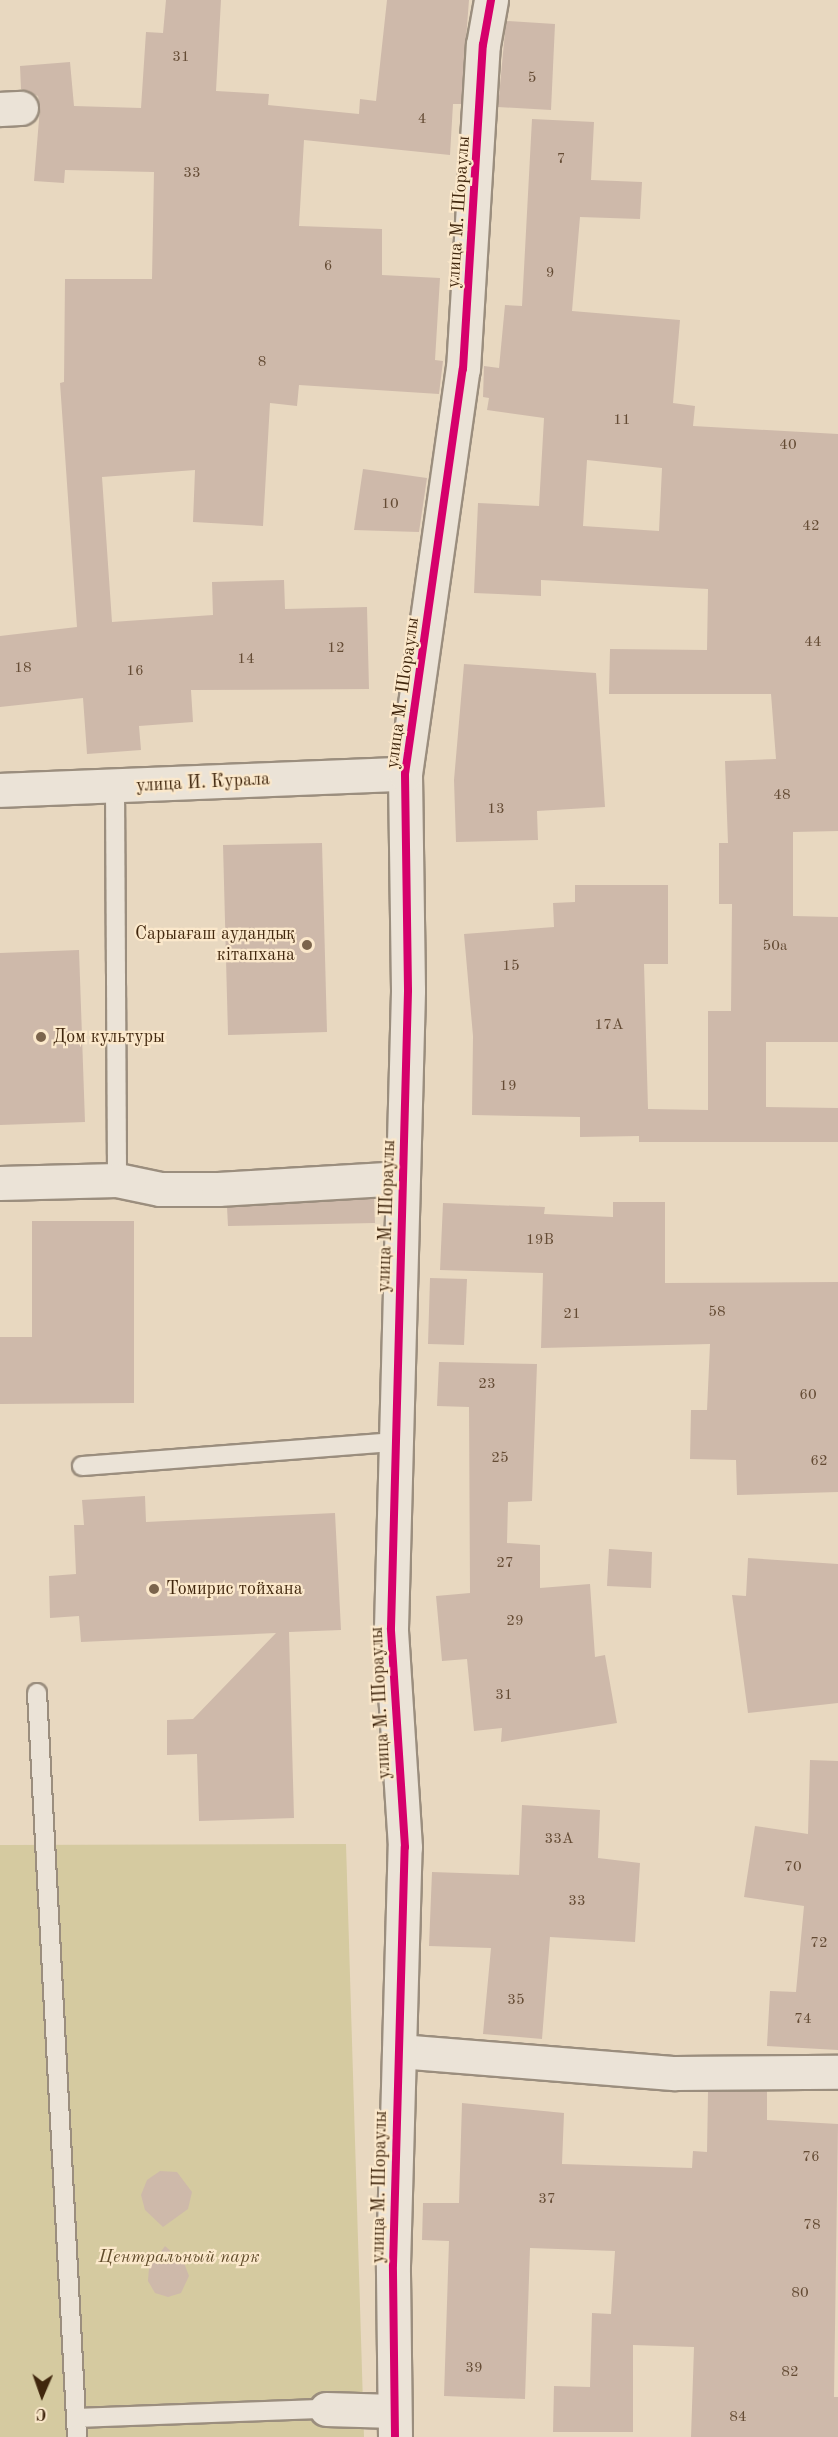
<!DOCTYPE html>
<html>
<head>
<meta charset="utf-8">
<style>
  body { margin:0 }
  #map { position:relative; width:838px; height:2437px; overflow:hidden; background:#e8d8c0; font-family:"Old Standard TT",serif }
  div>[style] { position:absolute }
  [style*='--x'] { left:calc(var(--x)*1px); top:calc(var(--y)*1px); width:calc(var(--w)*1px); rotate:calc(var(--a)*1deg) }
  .green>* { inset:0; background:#d5caa0 }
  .building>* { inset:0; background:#ceb9aa }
  .roads { filter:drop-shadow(2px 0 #9b8e7e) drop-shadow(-2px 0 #9b8e7e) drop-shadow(0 2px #9b8e7e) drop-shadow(0 -2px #9b8e7e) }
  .lane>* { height:18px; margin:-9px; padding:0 9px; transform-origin:9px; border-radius:9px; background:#ebe3d7 }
  .street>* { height:33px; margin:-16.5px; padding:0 16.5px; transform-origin:16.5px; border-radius:16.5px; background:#ebe3d7 }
  .cycleway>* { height:8px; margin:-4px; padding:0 4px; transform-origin:4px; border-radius:4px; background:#d6006c }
  .dots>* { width:16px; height:16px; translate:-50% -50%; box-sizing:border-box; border:3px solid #fbe8cb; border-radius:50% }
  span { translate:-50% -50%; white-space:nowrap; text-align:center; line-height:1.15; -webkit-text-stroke:4.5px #fbe8cb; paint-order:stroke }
  .number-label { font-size:15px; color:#644b34 }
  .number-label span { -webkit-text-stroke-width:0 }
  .street-label { font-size:18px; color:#40260d }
  .poi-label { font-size:18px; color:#40260d }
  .right { translate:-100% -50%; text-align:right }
  .left { translate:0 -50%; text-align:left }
  .park-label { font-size:18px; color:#614c2b; font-style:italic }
  .north { position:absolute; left:12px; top:2365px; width:60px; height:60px; -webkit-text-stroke:4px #fbe8cb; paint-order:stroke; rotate:182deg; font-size:16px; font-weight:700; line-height:24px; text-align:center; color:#40260d }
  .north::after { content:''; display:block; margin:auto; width:21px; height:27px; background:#40260d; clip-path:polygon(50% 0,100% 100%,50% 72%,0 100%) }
</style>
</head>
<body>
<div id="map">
  <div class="green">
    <div style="clip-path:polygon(346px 1844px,364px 2437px,0 2437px,0 1845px)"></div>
  </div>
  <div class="building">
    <div style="clip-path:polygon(166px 0,221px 0,216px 91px,269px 94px,268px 105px,359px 114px,360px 99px,376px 101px,387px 0,469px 0,461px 104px,453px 104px,450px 155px,304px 140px,299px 226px,382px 229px,382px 275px,440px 278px,435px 360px,443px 361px,439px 394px,299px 385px,297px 406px,270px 403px,263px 526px,193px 522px,195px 470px,102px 477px,112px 622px,213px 615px,212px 582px,284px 580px,285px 609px,367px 607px,369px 689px,191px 690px,193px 722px,139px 726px,141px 750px,87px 754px,83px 698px,0 707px,0 636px,77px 627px,60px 383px,64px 382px,65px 279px,152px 279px,154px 172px,65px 170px,64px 183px,34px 181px,40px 107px,38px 96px,21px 89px,20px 66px,70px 62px,74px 106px,141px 108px,146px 32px,163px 33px)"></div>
    <div style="clip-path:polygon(506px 21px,555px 24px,551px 110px,498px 107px)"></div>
    <div style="clip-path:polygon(evenodd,532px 119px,594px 122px,591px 180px,642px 182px,640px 219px,580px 217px,572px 311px,680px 320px,673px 403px,695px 406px,693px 426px,838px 434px,838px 831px,793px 832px,793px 916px,838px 917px,838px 1042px,766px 1042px,766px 1107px,838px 1108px,838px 1142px,639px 1142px,639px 1136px,580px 1137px,580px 1117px,472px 1115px,473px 1036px,464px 934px,554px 927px,553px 903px,575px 902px,575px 885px,668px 885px,668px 964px,644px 964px,648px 1109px,708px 1110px,708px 1011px,731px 1011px,732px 904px,719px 904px,719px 843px,728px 843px,725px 761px,776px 759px,771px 694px,609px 694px,610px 649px,707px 650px,708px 589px,541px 580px,541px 596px,474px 593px,478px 503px,539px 506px,544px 418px,487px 410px,489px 398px,483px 397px,484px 366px,499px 368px,505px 305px,522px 306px,532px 119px,587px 460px,662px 468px,659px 531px,583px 526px,587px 460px)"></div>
    <div style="clip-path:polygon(363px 469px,427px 478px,419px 532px,354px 530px)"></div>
    <div style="clip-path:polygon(464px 664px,596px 673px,605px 807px,537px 811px,538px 840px,456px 842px,454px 780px)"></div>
    <div style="clip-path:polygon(322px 843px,327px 1032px,228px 1035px,223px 845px)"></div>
    <div style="clip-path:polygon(79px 950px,85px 1122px,0 1125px,0 953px)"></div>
    <div style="clip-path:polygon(374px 1198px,375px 1223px,228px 1226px,227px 1207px)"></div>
    <div style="clip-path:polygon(613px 1202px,665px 1202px,665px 1283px,838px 1282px,838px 1492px,737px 1495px,736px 1460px,690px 1459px,691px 1410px,707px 1410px,710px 1344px,541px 1348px,543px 1273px,440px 1270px,443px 1203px,545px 1207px,544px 1214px,613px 1217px)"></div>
    <div style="clip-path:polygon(32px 1221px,134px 1221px,134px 1403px,0 1404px,0 1337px,32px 1337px)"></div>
    <div style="clip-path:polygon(430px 1278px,467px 1279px,464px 1345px,428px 1344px)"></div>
    <div style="clip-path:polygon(439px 1362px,537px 1364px,532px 1501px,508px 1502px,507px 1543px,540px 1545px,540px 1588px,590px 1584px,595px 1657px,605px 1655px,617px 1723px,501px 1742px,502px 1728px,474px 1731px,467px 1659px,442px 1661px,436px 1596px,470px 1593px,469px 1407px,437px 1406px)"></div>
    <div style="clip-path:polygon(145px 1496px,146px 1522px,335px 1513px,341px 1630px,289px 1632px,294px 1818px,199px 1821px,197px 1754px,167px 1755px,167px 1720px,193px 1719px,276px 1633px,81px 1642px,79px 1616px,50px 1618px,49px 1576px,76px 1574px,74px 1525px,84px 1525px,82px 1500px)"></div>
    <div style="clip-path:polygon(609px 1549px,652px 1552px,651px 1588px,607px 1586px)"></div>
    <div style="clip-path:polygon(748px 1558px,838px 1564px,838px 1703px,748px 1713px,732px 1595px,746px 1596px)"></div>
    <div style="clip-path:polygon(810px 1760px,838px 1761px,838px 2050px,767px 2046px,770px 1991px,796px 1992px,804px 1906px,744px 1897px,755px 1826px,808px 1834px)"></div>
    <div style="clip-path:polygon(522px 1805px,600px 1810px,598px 1858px,640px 1863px,635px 1942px,550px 1937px,542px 2039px,483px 2034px,491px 1948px,429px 1946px,432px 1872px,519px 1875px)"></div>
    <div style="clip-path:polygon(767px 2091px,767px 2120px,838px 2124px,834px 2397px,838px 2397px,838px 2437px,691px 2437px,694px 2347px,633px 2345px,633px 2432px,553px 2432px,554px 2386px,590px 2387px,592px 2313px,611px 2314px,615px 2251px,530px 2248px,525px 2399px,444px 2396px,449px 2241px,422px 2240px,423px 2203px,459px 2203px,462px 2103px,564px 2113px,562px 2164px,692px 2168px,693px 2151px,707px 2152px,708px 2092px)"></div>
    <div style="clip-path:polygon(160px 2171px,177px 2172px,192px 2192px,188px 2209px,163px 2227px,145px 2210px,141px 2195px,147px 2180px)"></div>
    <div style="clip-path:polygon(165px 2246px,184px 2263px,189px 2276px,181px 2293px,168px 2297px,155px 2293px,148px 2281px,149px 2268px)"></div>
  </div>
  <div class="roads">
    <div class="lane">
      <div style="--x:115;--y:787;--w:393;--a:89.7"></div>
      <div style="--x:82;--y:1466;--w:315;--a:-4.4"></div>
      <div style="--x:37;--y:1693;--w:745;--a:86.92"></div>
      <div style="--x:76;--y:2418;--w:250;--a:-2.1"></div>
    </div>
    <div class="street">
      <div style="--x:0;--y:109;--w:21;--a:-3"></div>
      <div style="--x:0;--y:790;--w:405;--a:-2.3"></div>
      <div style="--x:0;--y:1183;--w:117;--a:-1.5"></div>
      <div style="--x:117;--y:1180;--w:44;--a:11.8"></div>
      <div style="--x:160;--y:1189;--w:58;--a:0"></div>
      <div style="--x:218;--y:1189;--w:185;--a:-3.4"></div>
      <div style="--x:399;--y:2051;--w:277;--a:4.6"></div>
      <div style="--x:675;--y:2073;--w:163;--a:-0.4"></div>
      <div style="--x:326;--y:2409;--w:68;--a:1.7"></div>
      <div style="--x:395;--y:2437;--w:172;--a:-90.7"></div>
      <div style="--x:393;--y:2265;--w:418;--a:-88.4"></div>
      <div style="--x:405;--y:1847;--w:219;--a:-93.7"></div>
      <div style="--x:391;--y:1628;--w:638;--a:-88.47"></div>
      <div style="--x:408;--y:990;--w:216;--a:-90.8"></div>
      <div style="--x:405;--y:774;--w:409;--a:-81.9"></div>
      <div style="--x:463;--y:369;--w:325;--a:-86.5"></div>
      <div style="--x:483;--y:45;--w:46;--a:-79.9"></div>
    </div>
  </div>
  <div class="cycleway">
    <div style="--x:395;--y:2437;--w:172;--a:-90.7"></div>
    <div style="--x:393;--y:2265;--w:418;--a:-88.4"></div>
    <div style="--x:405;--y:1847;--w:219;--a:-93.7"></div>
    <div style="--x:391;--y:1628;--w:638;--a:-88.47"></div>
    <div style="--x:408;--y:990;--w:216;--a:-90.8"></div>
    <div style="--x:405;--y:774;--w:409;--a:-81.9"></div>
    <div style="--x:463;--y:369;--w:325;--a:-86.5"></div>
    <div style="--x:483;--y:45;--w:46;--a:-79.9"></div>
  </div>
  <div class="dots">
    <div style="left:307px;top:945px;background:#7b644c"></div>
    <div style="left:41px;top:1037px;background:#7b644c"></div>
    <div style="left:154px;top:1589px;background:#7b644c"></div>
  </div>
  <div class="number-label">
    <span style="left:181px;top:58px">31</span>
    <span style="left:532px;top:79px">5</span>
    <span style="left:422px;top:120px">4</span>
    <span style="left:561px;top:160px">7</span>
    <span style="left:192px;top:174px">33</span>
    <span style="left:328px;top:267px">6</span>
    <span style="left:550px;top:274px">9</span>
    <span style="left:262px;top:363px">8</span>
    <span style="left:622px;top:421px">11</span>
    <span style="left:788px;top:446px">40</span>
    <span style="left:390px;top:505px">10</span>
    <span style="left:811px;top:527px">42</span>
    <span style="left:813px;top:643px">44</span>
    <span style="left:336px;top:649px">12</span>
    <span style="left:246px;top:660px">14</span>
    <span style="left:23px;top:669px">18</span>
    <span style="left:135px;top:672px">16</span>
    <span style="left:782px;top:796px">48</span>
    <span style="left:496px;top:810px">13</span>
    <span style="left:775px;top:947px">50а</span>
    <span style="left:511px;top:967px">15</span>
    <span style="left:609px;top:1026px">17А</span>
    <span style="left:508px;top:1087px">19</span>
    <span style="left:540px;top:1241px">19В</span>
    <span style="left:717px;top:1313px">58</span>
    <span style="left:572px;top:1315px">21</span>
    <span style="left:487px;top:1385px">23</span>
    <span style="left:808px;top:1396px">60</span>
    <span style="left:500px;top:1459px">25</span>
    <span style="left:819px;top:1462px">62</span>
    <span style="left:505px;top:1564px">27</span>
    <span style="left:515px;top:1622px">29</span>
    <span style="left:504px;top:1696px">31</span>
    <span style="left:559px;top:1840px">33А</span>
    <span style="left:793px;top:1868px">70</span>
    <span style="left:577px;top:1902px">33</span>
    <span style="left:819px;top:1944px">72</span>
    <span style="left:516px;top:2001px">35</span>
    <span style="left:803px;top:2020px">74</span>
    <span style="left:811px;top:2158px">76</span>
    <span style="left:547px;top:2200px">37</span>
    <span style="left:812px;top:2226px">78</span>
    <span style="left:800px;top:2294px">80</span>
    <span style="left:474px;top:2369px">39</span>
    <span style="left:790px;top:2373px">82</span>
    <span style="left:738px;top:2418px">84</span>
  </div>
  <div class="street-label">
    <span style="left:459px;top:212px;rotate:-86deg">улица М. Шораулы</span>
    <span style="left:403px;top:693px;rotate:-82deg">улица М. Шораулы</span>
    <span style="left:203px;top:783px;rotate:-3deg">улица И. Курала</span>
    <span style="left:387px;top:1216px;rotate:-88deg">улица М. Шораулы</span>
    <span style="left:381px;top:1703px;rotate:-93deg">улица М. Шораулы</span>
    <span style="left:380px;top:2187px;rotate:-89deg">улица М. Шораулы</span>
  </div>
  <div class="poi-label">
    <span class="right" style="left:295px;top:945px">Сарыағаш аудандық<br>кітапхана</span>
    <span class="left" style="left:53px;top:1037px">Дом культуры</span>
    <span class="left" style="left:166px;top:1589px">Томирис тойхана</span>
  </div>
  <div class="park-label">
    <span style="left:179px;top:2257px">Центральный парк</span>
  </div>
  <div class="north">С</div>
</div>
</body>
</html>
